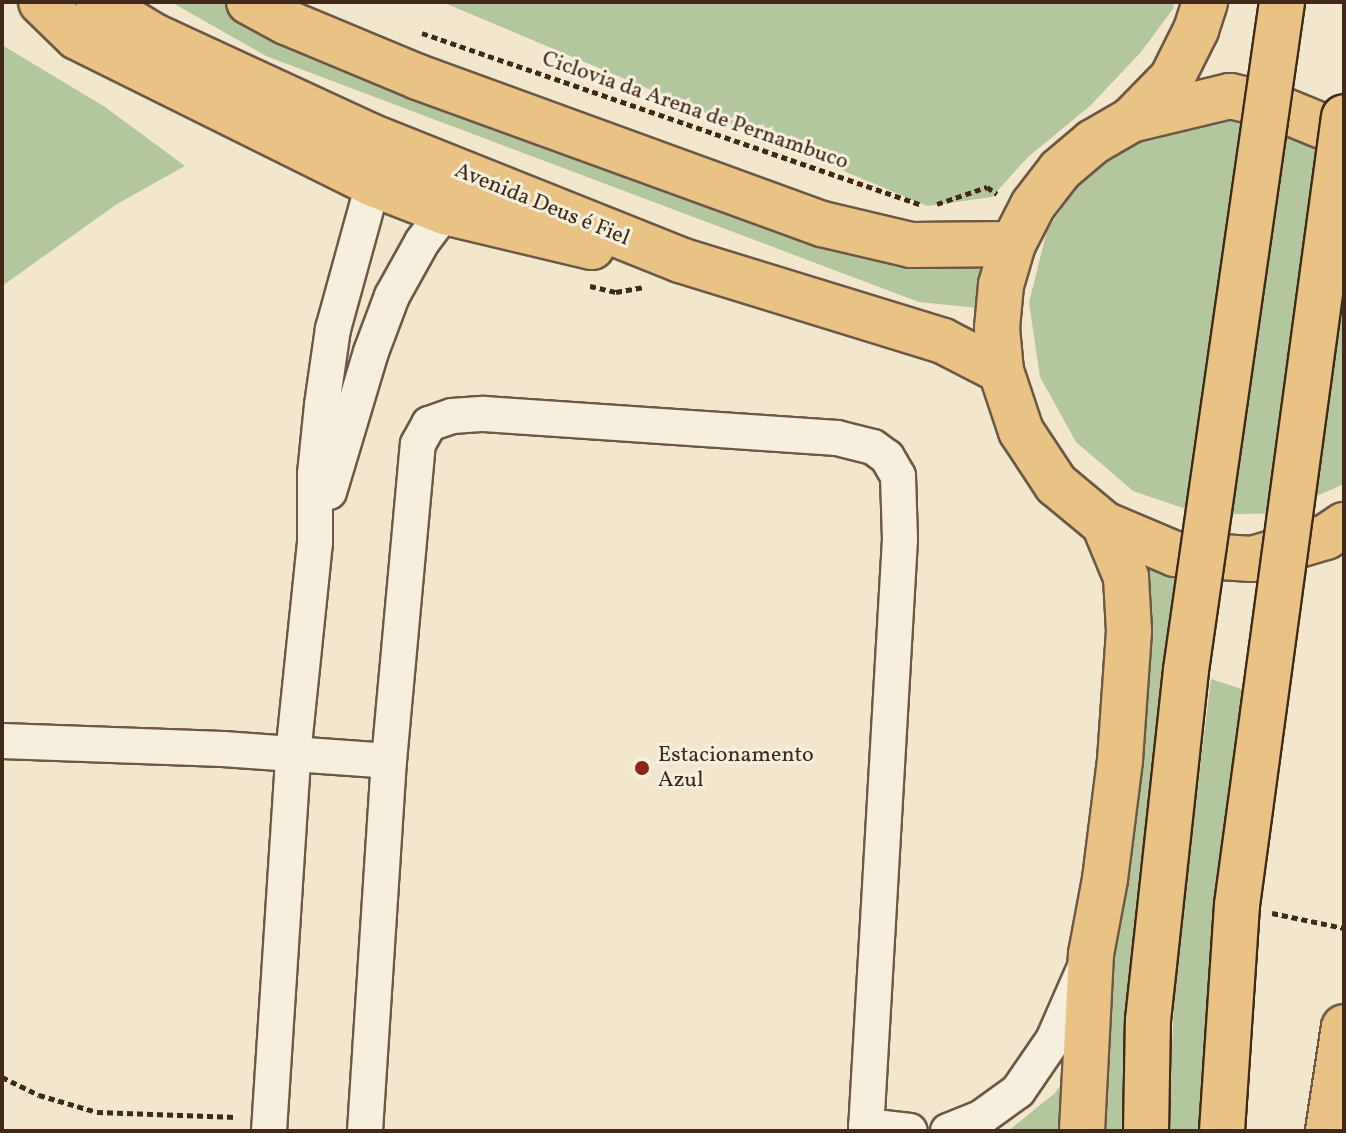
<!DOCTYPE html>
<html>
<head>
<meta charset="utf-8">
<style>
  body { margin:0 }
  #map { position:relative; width:1346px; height:1133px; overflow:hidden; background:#f2e6cd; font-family:Vollkorn,serif }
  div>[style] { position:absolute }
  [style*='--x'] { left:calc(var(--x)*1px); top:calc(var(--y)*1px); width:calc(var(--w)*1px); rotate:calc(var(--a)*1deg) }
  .green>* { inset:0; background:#b4c69d }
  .path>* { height:5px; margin-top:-2.5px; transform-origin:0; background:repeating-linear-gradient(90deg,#412919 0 6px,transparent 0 10px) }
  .roads { filter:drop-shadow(2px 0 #6d5846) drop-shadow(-2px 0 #6d5846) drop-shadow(0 2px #6d5846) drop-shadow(0 -2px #6d5846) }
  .minor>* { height:34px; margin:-17px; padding:0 17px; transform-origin:17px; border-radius:17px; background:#f7efde }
  .major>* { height:44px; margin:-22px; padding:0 22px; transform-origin:22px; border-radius:22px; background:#e9c386 }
  .highway>* { height:44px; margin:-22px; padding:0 22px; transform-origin:22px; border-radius:22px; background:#e9c386 }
  .bridges { filter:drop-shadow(2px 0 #412919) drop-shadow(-2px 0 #412919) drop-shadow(0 2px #412919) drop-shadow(0 -2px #412919) }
  .highway-bridge>* { height:44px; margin:-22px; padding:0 22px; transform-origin:22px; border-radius:22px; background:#e9c386 }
  .dots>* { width:22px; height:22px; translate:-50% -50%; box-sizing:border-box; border:4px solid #f7efde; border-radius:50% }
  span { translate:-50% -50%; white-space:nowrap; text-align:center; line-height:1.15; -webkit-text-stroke:6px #f7efde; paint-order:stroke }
  .street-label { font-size:22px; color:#412919 }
  .poi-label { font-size:22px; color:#412919 }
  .left { translate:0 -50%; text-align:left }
  .frame { position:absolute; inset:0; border:4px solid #412919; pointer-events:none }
</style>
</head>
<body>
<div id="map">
  <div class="green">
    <div style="clip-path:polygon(171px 2px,252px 2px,422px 85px,986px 257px,978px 308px,919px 302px,266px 56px)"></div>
    <div style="clip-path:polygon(442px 2px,1174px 2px,1173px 9px,1141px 52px,1090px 106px,1028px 157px,992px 197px,927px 206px)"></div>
    <div style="clip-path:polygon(2px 45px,105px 107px,185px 166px,117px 204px,2px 286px)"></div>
    <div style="clip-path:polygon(1224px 111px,1344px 149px,1344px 484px,1278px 513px,1204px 515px,1133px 491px,1076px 442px,1040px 377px,1029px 303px,1047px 230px,1089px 169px,1150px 127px)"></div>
    <div style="clip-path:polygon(1149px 558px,1188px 571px,1137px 1131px,1100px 1131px,1116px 891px)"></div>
    <div style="clip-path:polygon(1211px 679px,1245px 690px,1207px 1131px,1168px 1131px,1176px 965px)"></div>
    <div style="clip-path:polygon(1068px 1074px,1068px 1131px,1008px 1131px,1055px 1093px)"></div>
  </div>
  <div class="path">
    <div style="--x:422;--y:33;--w:526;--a:18.99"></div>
    <div style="--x:937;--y:204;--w:53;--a:-18.8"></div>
    <div style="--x:987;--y:187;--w:12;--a:35"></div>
    <div style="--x:590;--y:286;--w:27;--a:13"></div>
    <div style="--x:616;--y:292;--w:27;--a:-10"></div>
    <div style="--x:1272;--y:913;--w:74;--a:11.8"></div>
    <div style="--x:2;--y:1077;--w:41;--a:25.9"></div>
    <div style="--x:39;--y:1095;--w:60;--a:16.3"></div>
    <div style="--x:97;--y:1112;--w:140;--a:2"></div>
  </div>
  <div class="roads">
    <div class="minor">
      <div style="--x:329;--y:492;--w:146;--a:-73.3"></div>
      <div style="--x:371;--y:352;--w:60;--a:-69.4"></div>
      <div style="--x:392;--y:296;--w:62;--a:-60.9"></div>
      <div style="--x:422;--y:242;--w:38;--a:-53"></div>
      <div style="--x:2;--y:741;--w:221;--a:2.1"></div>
      <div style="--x:223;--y:749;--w:166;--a:4.1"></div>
      <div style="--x:866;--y:1126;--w:44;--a:6.5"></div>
      <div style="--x:269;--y:1131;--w:377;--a:-86.3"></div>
      <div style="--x:293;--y:755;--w:213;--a:-84.1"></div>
      <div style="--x:315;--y:543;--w:69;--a:-90"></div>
      <div style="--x:315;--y:474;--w:69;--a:-84.2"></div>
      <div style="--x:322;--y:405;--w:77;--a:-81.8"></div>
      <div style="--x:333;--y:329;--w:150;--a:-74.6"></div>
      <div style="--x:365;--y:1131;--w:371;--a:-86.3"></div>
      <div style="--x:389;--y:761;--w:318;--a:-84.8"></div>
      <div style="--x:418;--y:444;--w:23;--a:-61"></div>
      <div style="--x:429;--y:424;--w:24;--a:-19"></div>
      <div style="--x:452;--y:416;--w:32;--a:-4"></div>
      <div style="--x:484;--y:414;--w:354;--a:3.9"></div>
      <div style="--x:837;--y:438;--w:37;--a:14"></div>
      <div style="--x:873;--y:447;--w:17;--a:36"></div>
      <div style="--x:887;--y:457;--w:22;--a:60"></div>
      <div style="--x:898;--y:476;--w:63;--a:88.2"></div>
      <div style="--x:900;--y:539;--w:593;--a:93.29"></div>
      <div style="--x:948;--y:1131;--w:37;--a:-22"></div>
      <div style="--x:982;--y:1117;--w:44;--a:-35.8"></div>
      <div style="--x:1018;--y:1091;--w:62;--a:-55.5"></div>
      <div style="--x:1053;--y:1040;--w:82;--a:-66.3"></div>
    </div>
    <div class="major">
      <div style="--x:41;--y:2;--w:50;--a:44.2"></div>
      <div style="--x:77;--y:37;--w:330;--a:26.4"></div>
      <div style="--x:373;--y:184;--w:77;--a:21.3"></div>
      <div style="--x:445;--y:212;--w:151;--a:13.4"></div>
      <div style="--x:98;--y:2;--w:66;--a:31.3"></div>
      <div style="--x:154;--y:36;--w:236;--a:24.8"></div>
      <div style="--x:368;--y:135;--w:336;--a:21.8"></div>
      <div style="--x:680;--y:260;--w:275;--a:17.1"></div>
      <div style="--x:943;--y:341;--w:65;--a:27.3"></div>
      <div style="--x:249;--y:2;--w:42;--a:28.4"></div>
      <div style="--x:286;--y:22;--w:143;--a:22.6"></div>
      <div style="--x:418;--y:77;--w:430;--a:20"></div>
      <div style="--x:822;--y:224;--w:91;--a:13.3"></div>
      <div style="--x:911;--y:245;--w:102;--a:-0.6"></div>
      <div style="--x:1344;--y:135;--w:77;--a:-157.8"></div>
      <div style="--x:1273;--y:106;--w:44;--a:-166.9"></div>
      <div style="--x:1230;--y:96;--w:102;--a:166.4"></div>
      <div style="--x:1131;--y:120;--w:44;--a:149.9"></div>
      <div style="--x:1093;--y:142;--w:43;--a:139.7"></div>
      <div style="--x:1060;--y:170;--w:44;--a:127.6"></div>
      <div style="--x:1033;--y:205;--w:44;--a:117.1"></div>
      <div style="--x:1013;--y:244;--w:43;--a:106.3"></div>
      <div style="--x:1001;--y:285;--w:43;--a:95.3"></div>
      <div style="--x:997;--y:328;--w:43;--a:84.7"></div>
      <div style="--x:1001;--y:371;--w:63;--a:71.6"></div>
      <div style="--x:1021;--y:431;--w:64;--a:56.6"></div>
      <div style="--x:1056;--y:484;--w:62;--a:39.8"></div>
      <div style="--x:1104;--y:524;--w:77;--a:22.9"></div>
      <div style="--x:1175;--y:554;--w:77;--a:3.7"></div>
      <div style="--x:1252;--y:559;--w:77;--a:-16.6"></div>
      <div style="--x:1326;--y:537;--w:22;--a:-34"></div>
    </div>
    <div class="highway">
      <div style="--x:1131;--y:120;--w:59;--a:-45.7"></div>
      <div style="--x:1172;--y:78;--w:54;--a:-63.4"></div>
      <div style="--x:1196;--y:30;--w:29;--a:-72"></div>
      <div style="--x:1082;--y:1131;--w:177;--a:-87.1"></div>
      <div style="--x:1091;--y:954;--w:76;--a:-79.4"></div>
      <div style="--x:1105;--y:879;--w:120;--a:-82.8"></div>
      <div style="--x:1120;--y:760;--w:129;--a:-86"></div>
      <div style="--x:1129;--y:631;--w:54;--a:-93.2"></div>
      <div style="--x:1126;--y:577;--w:57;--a:-112.5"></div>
      <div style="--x:1328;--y:1131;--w:105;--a:-81.3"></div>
    </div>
  </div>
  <div class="bridges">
    <div class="highway-bridge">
      <div style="--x:1146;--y:1131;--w:111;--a:-89"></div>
      <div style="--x:1148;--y:1020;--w:352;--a:-83.8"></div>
      <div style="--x:1186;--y:670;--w:675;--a:-81.82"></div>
      <div style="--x:1222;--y:1131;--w:226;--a:-86.2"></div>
      <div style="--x:1237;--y:905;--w:795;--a:-82.27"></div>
    </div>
  </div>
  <div class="dots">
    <div style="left:642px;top:768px;background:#8f2418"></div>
  </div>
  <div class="street-label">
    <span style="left:695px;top:111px;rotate:19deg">Ciclovia da Arena de Pernambuco</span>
    <span style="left:542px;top:205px;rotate:22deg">Avenida Deus é Fiel</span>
  </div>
  <div class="poi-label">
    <span class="left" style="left:658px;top:768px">Estacionamento<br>Azul</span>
  </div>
  <div class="frame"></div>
</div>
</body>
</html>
